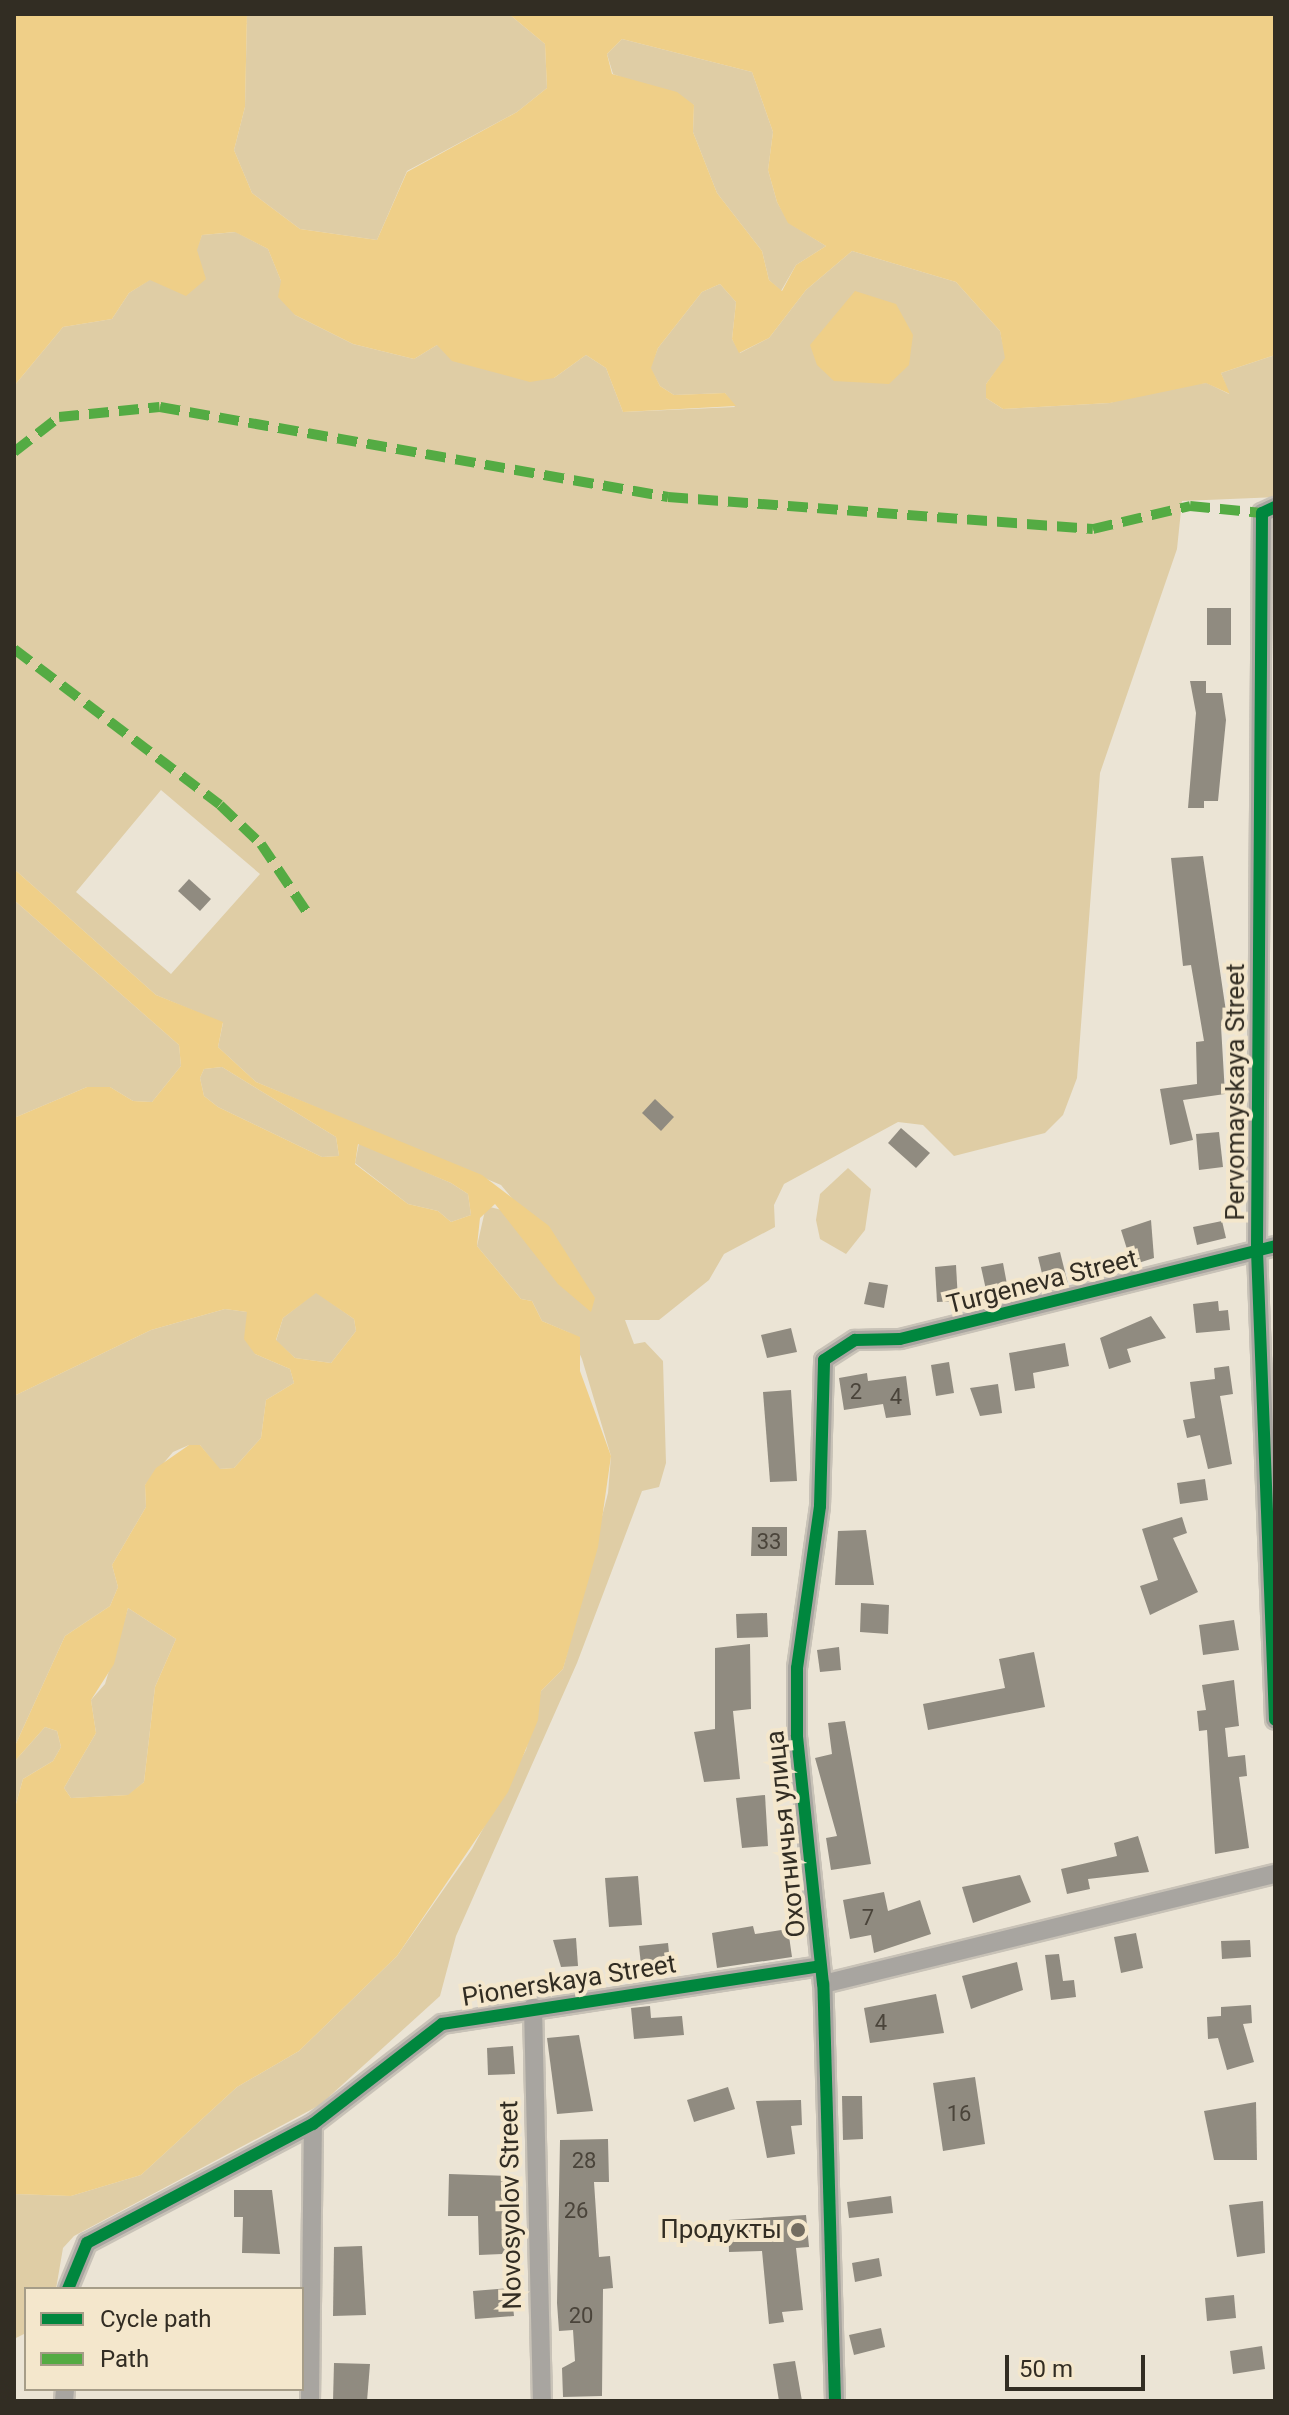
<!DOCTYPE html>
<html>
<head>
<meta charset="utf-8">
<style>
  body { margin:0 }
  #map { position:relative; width:1289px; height:2415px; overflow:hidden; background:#ebe4d5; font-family:Roboto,sans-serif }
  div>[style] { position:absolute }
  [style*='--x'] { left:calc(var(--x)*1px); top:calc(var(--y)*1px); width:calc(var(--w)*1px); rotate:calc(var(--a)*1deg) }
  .green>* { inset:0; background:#dfcda5 }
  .water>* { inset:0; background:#efcf88 }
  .building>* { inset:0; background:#908b80 }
  .roads { filter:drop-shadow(2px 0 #c8c2b7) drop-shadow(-2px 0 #c8c2b7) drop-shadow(0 2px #c8c2b7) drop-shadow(0 -2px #c8c2b7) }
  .minor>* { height:18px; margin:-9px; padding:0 9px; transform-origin:9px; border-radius:9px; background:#a8a5a0 }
  .quiet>* { height:10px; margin-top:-5px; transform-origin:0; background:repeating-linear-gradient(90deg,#54ab43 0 20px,transparent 0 30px) }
  .cycleway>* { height:12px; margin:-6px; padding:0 6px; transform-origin:6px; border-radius:6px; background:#00873e }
  .dots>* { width:22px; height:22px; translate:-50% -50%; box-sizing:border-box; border:4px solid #f4e7cc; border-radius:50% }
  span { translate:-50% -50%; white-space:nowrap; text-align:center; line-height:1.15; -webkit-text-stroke:8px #f4e7cc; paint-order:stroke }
  .number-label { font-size:22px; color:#4a443a }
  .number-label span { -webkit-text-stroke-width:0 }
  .street-label { font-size:26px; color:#322d23 }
  .poi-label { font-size:26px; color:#322d23 }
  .right { translate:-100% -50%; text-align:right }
  .frame { position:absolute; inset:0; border:16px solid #322d23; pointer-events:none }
  .legend { position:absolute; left:24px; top:2287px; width:280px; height:104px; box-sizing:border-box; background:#f4e7cc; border:2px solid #a69d88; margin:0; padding:10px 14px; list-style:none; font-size:24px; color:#322d23 }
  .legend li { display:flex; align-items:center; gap:16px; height:40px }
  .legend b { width:40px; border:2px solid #a69d88 }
  .scale { position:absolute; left:1005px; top:2355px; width:140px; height:36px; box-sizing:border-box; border:4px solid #322d23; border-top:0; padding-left:10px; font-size:24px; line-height:28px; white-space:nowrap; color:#322d23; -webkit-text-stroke:6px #f4e7cc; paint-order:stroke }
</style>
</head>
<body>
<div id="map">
  <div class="green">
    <div style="clip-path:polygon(247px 14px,509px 14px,545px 44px,547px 88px,517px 112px,407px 171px,377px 240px,300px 229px,252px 193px,234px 150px,245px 107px)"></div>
    <div style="clip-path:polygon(622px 39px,752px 72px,773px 132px,768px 170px,777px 202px,789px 223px,826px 246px,796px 265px,781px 291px,769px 280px,762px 251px,717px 193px,693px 132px,694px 105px,613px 74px,607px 54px)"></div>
    <div style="clip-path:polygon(evenodd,236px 232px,268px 249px,295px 315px,353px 344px,414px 359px,437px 345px,554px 378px,586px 355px,606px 368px,623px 412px,735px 407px,725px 393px,674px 395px,660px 386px,650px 368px,658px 348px,702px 292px,720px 284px,736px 302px,732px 339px,740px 353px,769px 338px,806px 290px,852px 251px,956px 282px,1000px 331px,1006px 358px,986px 384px,986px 398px,1003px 409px,1110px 403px,1170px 385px,1207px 383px,1229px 394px,1221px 373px,1275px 355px,1275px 497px,1182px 501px,1177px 549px,1100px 773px,1077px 1078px,1063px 1115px,1045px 1133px,954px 1156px,923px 1125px,898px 1122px,784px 1184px,774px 1205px,775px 1227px,724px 1254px,709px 1280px,659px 1320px,625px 1320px,634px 1344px,645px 1342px,663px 1361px,666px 1463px,659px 1487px,642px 1491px,577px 1663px,456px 1936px,440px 1996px,320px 2105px,74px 2236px,63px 2248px,56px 2289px,26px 2289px,26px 2333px,14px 2339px,14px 2194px,71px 2196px,141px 2175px,237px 2087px,299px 2051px,397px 1956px,472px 1849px,526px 1750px,541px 1691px,563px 1669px,608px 1493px,611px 1456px,582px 1359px,570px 1333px,542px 1321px,532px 1301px,521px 1299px,477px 1246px,486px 1206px,506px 1211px,595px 1298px,501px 1185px,256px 1082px,218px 1047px,223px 1023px,156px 995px,14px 869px,14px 386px,63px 327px,112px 319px,129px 293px,196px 250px,202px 235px,236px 232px,161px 790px,260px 874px,171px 974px,76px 892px,161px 790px)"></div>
    <div style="clip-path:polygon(14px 900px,179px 1045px,181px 1066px,152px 1102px,133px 1101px,110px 1087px,87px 1087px,14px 1118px)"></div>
    <div style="clip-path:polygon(222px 1067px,336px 1137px,339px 1156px,322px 1157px,218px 1107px,204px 1096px,200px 1078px,204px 1069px)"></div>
    <div style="clip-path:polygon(359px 1143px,451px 1183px,468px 1194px,471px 1215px,451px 1222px,438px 1211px,408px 1204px,355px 1163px)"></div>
    <div style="clip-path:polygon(848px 1168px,871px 1189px,865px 1230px,846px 1254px,820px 1239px,816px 1220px,820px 1194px)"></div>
    <div style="clip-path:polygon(316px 1292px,354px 1319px,356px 1331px,331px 1363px,295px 1358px,276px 1341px,283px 1318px)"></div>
    <div style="clip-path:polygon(225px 1309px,247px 1312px,255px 1354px,290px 1369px,294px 1383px,266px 1400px,261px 1438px,234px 1468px,219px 1469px,200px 1445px,189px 1445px,173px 1452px,145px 1485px,146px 1507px,112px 1565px,118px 1587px,110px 1606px,65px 1636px,14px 1748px,14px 1396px,151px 1330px)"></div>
    <div style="clip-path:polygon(128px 1608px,176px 1639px,155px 1687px,144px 1782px,129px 1795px,71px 1798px,64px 1788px,96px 1733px,91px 1700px,105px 1684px)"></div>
    <div style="clip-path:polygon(45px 1727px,57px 1731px,61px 1747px,53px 1761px,23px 1779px,14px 1811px,14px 1762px)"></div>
  </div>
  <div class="water">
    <div style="clip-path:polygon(evenodd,14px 14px,247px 14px,245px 107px,234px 150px,252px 193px,300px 229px,377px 240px,407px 172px,517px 112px,547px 88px,545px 44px,509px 14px,1275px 14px,1275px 355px,1221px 373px,1230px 394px,1206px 383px,1110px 403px,1003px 409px,986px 398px,986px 384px,1005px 358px,1000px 331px,956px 282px,852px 251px,806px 290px,769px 338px,739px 353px,732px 339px,736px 302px,720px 284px,702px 292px,658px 348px,651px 368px,660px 386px,674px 395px,725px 393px,736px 406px,623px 412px,606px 368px,586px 355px,554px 378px,530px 382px,452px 361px,437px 345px,414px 359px,353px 344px,295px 315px,278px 297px,281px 281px,268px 249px,235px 232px,202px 235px,197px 250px,206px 279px,186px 296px,150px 280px,129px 293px,112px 319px,63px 327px,14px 386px,14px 14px,622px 39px,752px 72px,773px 132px,768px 170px,777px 202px,788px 223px,826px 246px,796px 265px,782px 291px,769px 280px,762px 251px,717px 193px,693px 132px,694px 105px,677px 92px,612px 74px,607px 54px,622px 39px)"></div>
    <div style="clip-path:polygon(855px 291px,896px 304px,913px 335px,909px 365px,889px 384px,834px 381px,817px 365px,810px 345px)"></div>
    <div style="clip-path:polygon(evenodd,14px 869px,156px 995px,223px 1022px,218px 1047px,256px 1082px,482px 1175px,549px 1226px,595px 1298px,591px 1312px,558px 1284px,495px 1204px,480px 1218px,477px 1246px,521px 1299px,532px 1301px,542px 1321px,580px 1337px,580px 1371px,611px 1456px,598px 1547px,563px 1669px,541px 1691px,538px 1720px,508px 1792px,397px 1956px,299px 2051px,237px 2087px,141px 2175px,71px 2196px,14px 2194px,14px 1811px,23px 1779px,53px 1761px,61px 1747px,57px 1731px,45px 1727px,14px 1762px,14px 1748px,65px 1636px,110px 1606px,118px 1587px,112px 1565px,146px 1507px,145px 1485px,156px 1468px,189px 1445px,200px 1445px,220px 1469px,234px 1468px,261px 1438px,266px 1400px,294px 1383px,290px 1369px,255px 1354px,244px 1339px,247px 1312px,225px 1309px,151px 1330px,14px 1396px,14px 1118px,87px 1087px,110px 1087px,133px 1101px,152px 1102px,181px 1066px,179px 1045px,14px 900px,14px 869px,222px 1067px,336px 1137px,339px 1156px,322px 1157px,218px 1107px,204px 1096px,200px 1078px,204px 1069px,222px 1067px,14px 869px,358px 1144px,451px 1183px,468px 1194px,471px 1215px,451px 1222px,438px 1211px,408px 1204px,355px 1164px,358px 1144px,14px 869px,316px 1293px,354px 1319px,356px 1331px,331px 1363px,295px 1358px,276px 1340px,283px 1318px,316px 1293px,14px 869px,128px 1608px,176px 1639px,155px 1687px,144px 1782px,128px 1795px,71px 1798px,64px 1788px,96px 1733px,91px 1700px,114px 1664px,128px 1608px)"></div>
  </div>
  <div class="building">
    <div style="clip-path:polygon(1207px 608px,1231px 608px,1231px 645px,1207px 645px)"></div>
    <div style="clip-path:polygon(1190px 681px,1206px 681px,1206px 693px,1222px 693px,1226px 720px,1218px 801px,1204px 801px,1204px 808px,1188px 808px,1196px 713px)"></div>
    <div style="clip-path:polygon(1203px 856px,1228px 1025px,1221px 1026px,1225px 1094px,1183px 1100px,1193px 1140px,1170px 1145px,1160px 1089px,1197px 1084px,1196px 1042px,1204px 1041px,1191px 965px,1183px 966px,1171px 858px)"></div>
    <div style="clip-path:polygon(189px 879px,211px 899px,200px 911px,178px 891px)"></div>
    <div style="clip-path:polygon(655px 1099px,674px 1117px,661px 1131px,642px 1113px)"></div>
    <div style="clip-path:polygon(901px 1128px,930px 1153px,916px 1168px,888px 1143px)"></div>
    <div style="clip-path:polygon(1219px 1132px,1223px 1167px,1199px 1170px,1196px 1134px)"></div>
    <div style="clip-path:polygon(1151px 1220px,1154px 1258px,1132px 1265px,1121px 1230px)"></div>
    <div style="clip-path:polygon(1222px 1221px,1226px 1238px,1197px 1245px,1193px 1227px)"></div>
    <div style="clip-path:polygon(1060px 1252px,1068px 1284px,1046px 1290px,1038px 1257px)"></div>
    <div style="clip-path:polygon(1003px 1263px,1009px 1295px,988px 1299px,981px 1267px)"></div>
    <div style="clip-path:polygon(956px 1265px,958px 1301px,937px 1302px,935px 1267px)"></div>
    <div style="clip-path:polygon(869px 1282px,888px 1285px,884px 1308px,864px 1304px)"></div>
    <div style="clip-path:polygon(1218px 1301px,1219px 1311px,1228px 1310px,1230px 1330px,1196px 1333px,1193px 1304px)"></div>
    <div style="clip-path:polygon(1151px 1316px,1166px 1338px,1127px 1349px,1131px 1362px,1109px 1369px,1100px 1338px)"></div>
    <div style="clip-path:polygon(791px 1328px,797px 1352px,767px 1358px,761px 1335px)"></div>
    <div style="clip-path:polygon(1065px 1343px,1069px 1366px,1033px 1373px,1035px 1388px,1015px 1391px,1009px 1353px)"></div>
    <div style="clip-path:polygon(949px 1362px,954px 1393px,936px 1396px,931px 1365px)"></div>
    <div style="clip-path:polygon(1229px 1366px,1233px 1394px,1220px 1396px,1232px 1464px,1208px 1469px,1200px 1435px,1187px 1438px,1183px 1420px,1195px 1418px,1190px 1382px,1215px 1379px,1214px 1368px)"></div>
    <div style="clip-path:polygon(867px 1373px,868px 1381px,906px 1376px,911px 1415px,886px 1418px,883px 1404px,844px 1410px,839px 1378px)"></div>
    <div style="clip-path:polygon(998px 1384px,1002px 1413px,980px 1416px,970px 1388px)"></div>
    <div style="clip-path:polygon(791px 1390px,797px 1481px,770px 1482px,763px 1392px)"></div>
    <div style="clip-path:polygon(1205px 1479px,1208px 1500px,1180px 1504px,1177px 1483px)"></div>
    <div style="clip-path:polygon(1182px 1517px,1187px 1533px,1173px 1538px,1198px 1592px,1150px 1615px,1140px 1586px,1158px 1580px,1142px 1529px)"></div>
    <div style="clip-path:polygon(752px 1527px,787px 1527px,787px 1556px,751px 1556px)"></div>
    <div style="clip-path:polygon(866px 1530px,874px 1585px,835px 1585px,838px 1531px)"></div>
    <div style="clip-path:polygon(861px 1603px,889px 1605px,888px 1634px,860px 1632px)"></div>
    <div style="clip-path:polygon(767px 1613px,768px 1637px,737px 1638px,736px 1614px)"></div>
    <div style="clip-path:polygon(1234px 1620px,1239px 1650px,1203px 1655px,1199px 1625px)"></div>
    <div style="clip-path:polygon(750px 1644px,751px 1709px,733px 1711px,740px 1779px,704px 1782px,694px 1732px,715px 1729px,715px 1648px)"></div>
    <div style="clip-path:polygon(839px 1647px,841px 1670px,820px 1672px,817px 1650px)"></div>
    <div style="clip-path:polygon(1034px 1652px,1045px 1707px,928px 1730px,923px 1704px,1005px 1688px,999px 1659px)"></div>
    <div style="clip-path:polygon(1234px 1680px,1239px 1726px,1225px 1728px,1228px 1757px,1245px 1755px,1247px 1776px,1239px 1777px,1249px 1848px,1215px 1854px,1207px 1730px,1199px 1731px,1197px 1711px,1206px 1710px,1202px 1685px)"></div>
    <div style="clip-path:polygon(845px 1721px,871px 1864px,831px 1870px,826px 1838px,837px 1836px,815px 1758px,832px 1754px,828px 1723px)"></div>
    <div style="clip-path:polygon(765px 1795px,768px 1846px,742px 1848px,736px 1798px)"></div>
    <div style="clip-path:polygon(1138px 1836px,1149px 1872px,1088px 1879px,1090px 1889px,1067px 1894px,1061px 1869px,1117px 1856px,1114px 1843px)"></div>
    <div style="clip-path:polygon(1020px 1875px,1031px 1902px,973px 1923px,962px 1887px)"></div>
    <div style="clip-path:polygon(638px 1876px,642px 1925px,609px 1927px,605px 1878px)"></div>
    <div style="clip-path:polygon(884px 1892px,888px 1911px,920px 1900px,931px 1934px,874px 1953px,871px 1935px,850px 1939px,843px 1900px)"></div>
    <div style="clip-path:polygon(753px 1926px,755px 1934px,788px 1929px,792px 1957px,717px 1968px,712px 1933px)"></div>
    <div style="clip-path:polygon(1136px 1933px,1143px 1968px,1121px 1973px,1114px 1937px)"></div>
    <div style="clip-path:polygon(576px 1938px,578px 1966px,561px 1967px,553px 1940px)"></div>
    <div style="clip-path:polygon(1250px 1940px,1251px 1957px,1222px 1959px,1221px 1941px)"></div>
    <div style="clip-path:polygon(668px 1943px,670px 1962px,641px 1965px,639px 1946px)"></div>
    <div style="clip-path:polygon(1059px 1954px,1063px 1981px,1074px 1980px,1076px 1997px,1051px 2000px,1045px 1955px)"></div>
    <div style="clip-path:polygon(1017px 1962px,1023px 1990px,971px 2009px,962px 1976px)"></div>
    <div style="clip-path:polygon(936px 1994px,944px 2033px,870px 2043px,864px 2008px)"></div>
    <div style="clip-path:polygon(1251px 2005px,1252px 2023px,1243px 2024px,1254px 2062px,1227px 2070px,1218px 2038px,1208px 2039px,1207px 2017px,1221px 2016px,1221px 2007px)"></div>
    <div style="clip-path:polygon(650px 2006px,651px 2018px,682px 2016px,684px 2035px,634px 2039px,631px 2008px)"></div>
    <div style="clip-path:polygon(579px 2035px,593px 2111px,557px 2114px,547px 2038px)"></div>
    <div style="clip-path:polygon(513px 2046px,515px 2074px,488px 2075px,487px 2048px)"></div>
    <div style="clip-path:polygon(975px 2077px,985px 2144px,943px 2151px,933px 2083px)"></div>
    <div style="clip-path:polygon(728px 2087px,735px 2109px,694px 2122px,687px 2100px)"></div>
    <div style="clip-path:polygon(842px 2096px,862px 2096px,863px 2139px,843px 2140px)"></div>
    <div style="clip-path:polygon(801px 2100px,802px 2125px,791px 2126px,795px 2154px,767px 2158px,756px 2101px)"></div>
    <div style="clip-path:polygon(1256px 2102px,1257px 2160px,1214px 2160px,1204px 2111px)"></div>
    <div style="clip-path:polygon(608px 2139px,609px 2182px,594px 2182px,599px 2257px,610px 2256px,613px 2288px,603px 2289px,602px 2396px,563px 2397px,562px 2368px,575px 2361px,573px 2330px,559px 2331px,557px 2303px,560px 2140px)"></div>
    <div style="clip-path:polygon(449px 2174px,513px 2176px,514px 2244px,502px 2254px,479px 2255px,478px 2216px,448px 2216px)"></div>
    <div style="clip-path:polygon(234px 2190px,272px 2190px,280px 2254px,242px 2253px,243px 2217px,234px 2217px)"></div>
    <div style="clip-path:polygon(891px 2196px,893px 2213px,849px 2218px,847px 2202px)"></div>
    <div style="clip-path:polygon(1263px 2201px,1265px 2253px,1237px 2257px,1229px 2205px)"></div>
    <div style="clip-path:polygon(806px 2215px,809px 2247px,796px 2248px,803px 2310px,782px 2312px,784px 2322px,769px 2324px,762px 2251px,729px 2252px,728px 2220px)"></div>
    <div style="clip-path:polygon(362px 2246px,366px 2315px,333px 2316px,334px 2247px)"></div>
    <div style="clip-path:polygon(879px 2258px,882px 2276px,855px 2282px,852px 2263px)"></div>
    <div style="clip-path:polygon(511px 2288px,514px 2316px,475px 2319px,473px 2291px)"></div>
    <div style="clip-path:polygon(1234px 2295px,1236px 2318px,1207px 2321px,1205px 2298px)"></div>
    <div style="clip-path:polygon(881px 2328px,885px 2347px,854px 2355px,849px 2335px)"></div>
    <div style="clip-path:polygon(1262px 2346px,1265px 2369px,1233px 2374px,1230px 2351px)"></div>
    <div style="clip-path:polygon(795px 2361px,802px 2401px,779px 2401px,773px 2364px)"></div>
    <div style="clip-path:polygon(334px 2363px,370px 2364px,367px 2401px,333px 2401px)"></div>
  </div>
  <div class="roads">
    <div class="minor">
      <div style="--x:1275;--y:507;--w:14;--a:155"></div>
      <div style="--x:1262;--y:513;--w:738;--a:90.39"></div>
      <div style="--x:1257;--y:1251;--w:469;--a:87.8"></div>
      <div style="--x:823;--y:1984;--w:465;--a:-13.7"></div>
      <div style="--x:533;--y:2007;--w:394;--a:88.7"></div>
      <div style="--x:68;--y:2289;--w:50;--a:-67.6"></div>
      <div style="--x:87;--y:2243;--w:255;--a:-27.8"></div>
      <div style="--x:313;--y:2124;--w:163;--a:-37.8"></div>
      <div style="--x:442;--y:2024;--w:383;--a:-8.7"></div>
      <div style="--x:64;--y:2401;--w:12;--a:-85"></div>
      <div style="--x:310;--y:2401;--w:277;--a:-89.4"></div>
      <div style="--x:835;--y:2401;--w:417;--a:-91.6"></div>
      <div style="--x:823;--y:1984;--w:250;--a:-96"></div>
      <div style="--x:797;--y:1735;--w:67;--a:-90"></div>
      <div style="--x:797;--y:1668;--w:164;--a:-81.9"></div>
      <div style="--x:820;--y:1506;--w:146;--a:-88.4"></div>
      <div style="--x:824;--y:1360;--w:37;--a:-33"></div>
      <div style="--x:855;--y:1340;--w:45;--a:-1.3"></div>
      <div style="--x:900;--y:1339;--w:386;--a:-13.9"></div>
    </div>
  </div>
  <div class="quiet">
    <div style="--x:14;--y:452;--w:57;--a:-37.9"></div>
    <div style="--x:59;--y:417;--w:101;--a:-5.7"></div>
    <div style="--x:160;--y:407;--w:516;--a:10.05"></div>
    <div style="--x:668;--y:497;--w:426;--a:4.3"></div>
    <div style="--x:1093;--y:529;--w:100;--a:-13.3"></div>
    <div style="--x:1190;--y:506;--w:72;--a:5.6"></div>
    <div style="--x:14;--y:649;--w:258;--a:37.1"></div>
    <div style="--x:220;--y:805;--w:57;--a:43.6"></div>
    <div style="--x:261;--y:844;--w:88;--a:56.1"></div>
  </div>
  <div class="cycleway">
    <div style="--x:1275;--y:507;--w:14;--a:155"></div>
    <div style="--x:1262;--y:513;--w:738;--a:90.39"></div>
    <div style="--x:1257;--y:1251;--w:469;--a:87.8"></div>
    <div style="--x:68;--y:2289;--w:50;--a:-67.6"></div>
    <div style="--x:87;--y:2243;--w:255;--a:-27.8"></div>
    <div style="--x:313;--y:2124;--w:163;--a:-37.8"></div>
    <div style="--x:442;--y:2024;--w:383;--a:-8.7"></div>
    <div style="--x:835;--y:2401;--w:417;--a:-91.6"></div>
    <div style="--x:823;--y:1984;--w:250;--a:-96"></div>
    <div style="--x:797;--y:1735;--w:67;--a:-90"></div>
    <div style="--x:797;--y:1668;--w:164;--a:-81.9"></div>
    <div style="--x:820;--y:1506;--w:146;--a:-88.4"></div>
    <div style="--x:824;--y:1360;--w:37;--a:-33"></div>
    <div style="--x:855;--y:1340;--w:45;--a:-1.3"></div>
    <div style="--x:900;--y:1339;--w:386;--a:-13.9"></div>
  </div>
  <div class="dots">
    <div style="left:798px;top:2230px;background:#736d61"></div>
  </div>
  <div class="number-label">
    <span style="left:856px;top:1392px">2</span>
    <span style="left:896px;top:1397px">4</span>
    <span style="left:769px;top:1542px">33</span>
    <span style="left:868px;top:1918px">7</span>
    <span style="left:881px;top:2023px">4</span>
    <span style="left:959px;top:2114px">16</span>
    <span style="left:584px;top:2161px">28</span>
    <span style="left:576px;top:2211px">26</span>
    <span style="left:581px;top:2316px">20</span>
  </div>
  <div class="street-label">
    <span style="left:1236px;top:1092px;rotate:-90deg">Pervomayskaya Street</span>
    <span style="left:1042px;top:1282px;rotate:-14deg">Turgeneva Street</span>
    <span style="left:786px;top:1834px;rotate:-96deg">Охотничья улица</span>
    <span style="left:569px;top:1981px;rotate:-9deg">Pionerskaya Street</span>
    <span style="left:511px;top:2205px;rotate:-91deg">Novosyolov Street</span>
  </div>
  <div class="poi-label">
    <span class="right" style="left:782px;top:2230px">Продукты</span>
  </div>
  <div class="frame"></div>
  <ul class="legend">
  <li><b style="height:10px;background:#00873e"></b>Cycle path</li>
  <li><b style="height:10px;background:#54ab43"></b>Path</li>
  </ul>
  <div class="scale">50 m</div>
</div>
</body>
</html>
